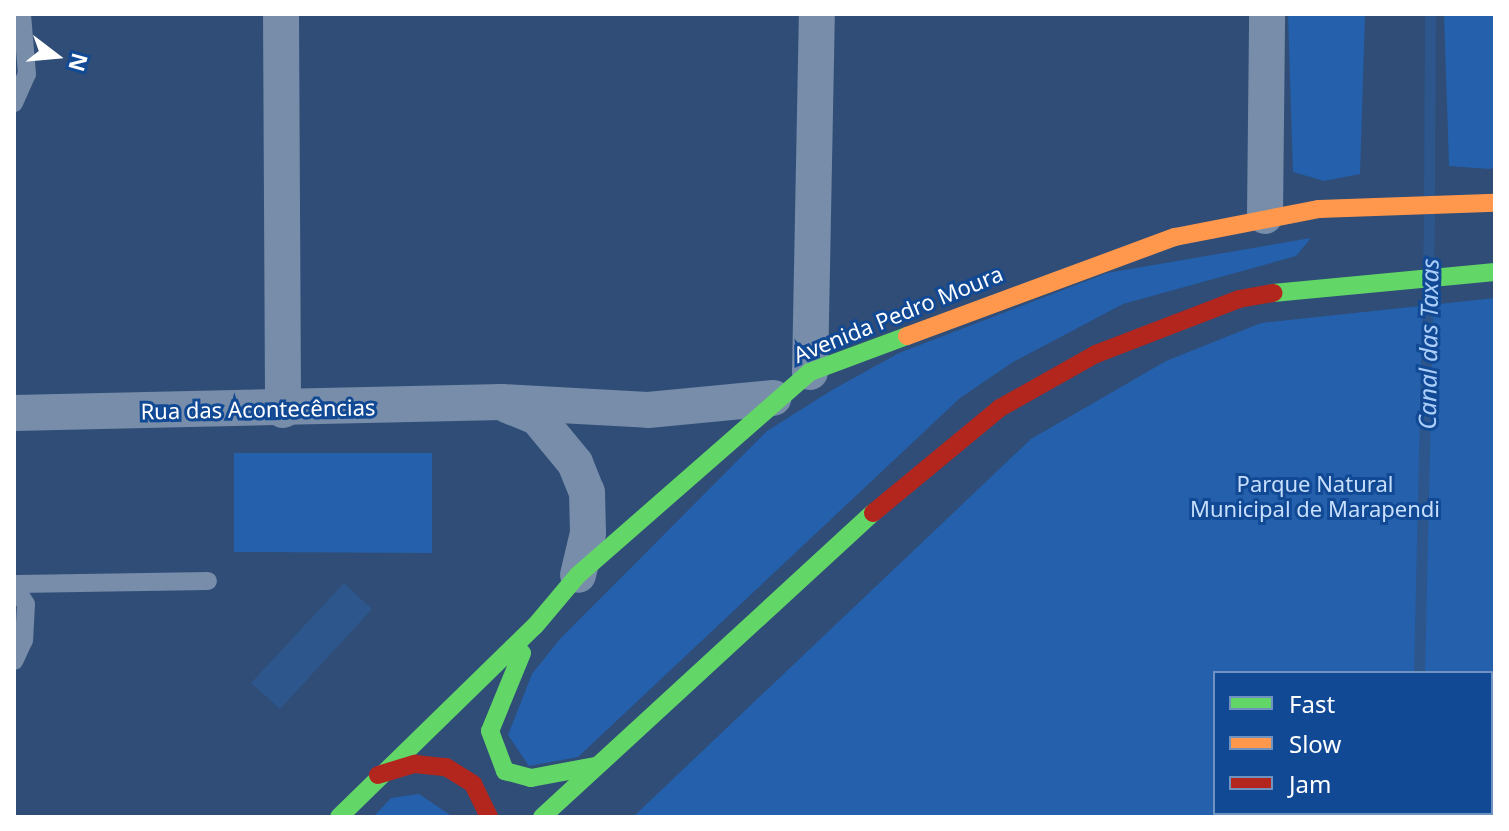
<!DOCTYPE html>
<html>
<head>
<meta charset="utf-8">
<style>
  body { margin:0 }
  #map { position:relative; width:1509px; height:831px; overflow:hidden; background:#2f4d76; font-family:"Noto Sans",sans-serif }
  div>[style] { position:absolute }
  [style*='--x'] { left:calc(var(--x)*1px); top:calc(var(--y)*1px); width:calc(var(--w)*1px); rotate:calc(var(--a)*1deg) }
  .green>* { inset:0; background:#2460ac }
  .water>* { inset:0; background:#2d568c }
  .stream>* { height:11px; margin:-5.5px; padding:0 5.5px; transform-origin:5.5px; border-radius:5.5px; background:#2d568c }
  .lane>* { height:18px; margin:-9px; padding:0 9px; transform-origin:9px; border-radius:9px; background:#778da9 }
  .street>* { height:36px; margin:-18px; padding:0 18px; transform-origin:18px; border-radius:18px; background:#778da9 }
  .fast>* { height:18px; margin:-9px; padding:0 9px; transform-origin:9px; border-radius:9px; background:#63d668 }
  .slow>* { height:18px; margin:-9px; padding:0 9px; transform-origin:9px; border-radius:9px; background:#ff974d }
  .jam>* { height:18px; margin:-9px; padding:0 9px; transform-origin:9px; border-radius:9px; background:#b3261e }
  span { translate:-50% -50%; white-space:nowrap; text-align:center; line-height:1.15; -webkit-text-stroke:6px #114994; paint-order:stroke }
  .street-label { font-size:22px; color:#fff }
  .park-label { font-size:22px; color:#c7dffd }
  .water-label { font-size:24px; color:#abcefa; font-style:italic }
  .frame { position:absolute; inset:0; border:16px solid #fff; pointer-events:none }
  .legend { position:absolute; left:1213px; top:671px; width:280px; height:144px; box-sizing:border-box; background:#114994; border:2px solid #7092bf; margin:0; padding:10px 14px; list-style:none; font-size:24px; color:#fff }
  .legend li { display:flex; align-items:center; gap:16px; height:40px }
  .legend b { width:40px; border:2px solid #7092bf }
  .north { position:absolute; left:16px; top:16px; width:80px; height:80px; -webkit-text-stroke:6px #114994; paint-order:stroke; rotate:106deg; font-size:22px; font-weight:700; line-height:32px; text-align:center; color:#fff }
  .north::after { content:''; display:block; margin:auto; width:28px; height:36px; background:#fff; clip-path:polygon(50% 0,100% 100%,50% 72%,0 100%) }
</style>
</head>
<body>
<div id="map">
  <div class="green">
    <div style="clip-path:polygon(1288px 14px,1365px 14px,1360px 174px,1324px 181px,1293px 172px)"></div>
    <div style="clip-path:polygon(1444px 14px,1495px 14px,1495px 167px,1490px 169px,1449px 166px)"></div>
    <div style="clip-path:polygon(1311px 238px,1296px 256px,1123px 304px,1013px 362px,960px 398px,578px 757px,529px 766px,508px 735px,532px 674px,560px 639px,767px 431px,832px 390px,899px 353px,1107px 273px)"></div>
    <div style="clip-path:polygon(evenodd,1495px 298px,1495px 817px,633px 817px,1031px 439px,1166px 361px,1261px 323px,1495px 298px,1491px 673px,1491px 813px,1215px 813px,1215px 673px,1491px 673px)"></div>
    <div style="clip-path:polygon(234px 453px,432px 453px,432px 553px,234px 552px)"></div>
    <div style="clip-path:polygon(419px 794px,453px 817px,373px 817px,391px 798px)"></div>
  </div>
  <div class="water">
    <div style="clip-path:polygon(344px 583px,372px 609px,280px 709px,251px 683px)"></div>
  </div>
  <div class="stream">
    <div style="--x:1429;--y:197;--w:183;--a:-89.7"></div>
    <div style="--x:1428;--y:269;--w:54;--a:-88.9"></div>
    <div style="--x:1419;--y:673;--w:386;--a:-88.7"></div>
    <div style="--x:1414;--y:817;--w:4;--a:-76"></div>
  </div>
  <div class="lane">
    <div style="--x:14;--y:103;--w:32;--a:-66"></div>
    <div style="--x:27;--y:74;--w:60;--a:-94.8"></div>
    <div style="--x:17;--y:584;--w:191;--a:-0.9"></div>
    <div style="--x:14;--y:585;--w:22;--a:58"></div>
    <div style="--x:26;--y:604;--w:36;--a:93"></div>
    <div style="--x:24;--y:640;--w:23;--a:115"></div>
  </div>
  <div class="street">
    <div style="--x:281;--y:14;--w:396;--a:89.7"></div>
    <div style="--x:1265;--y:216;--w:202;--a:-89.4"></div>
    <div style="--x:810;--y:372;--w:358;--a:-88.9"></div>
    <div style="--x:507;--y:405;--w:32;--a:22"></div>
    <div style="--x:537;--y:417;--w:60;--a:50.4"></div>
    <div style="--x:575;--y:463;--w:31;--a:68"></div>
    <div style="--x:587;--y:492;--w:41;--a:88.6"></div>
    <div style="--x:588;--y:533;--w:43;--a:103.4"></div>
    <div style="--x:14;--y:413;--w:488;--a:-1.3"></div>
    <div style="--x:502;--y:402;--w:146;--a:3.1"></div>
    <div style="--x:648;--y:410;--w:126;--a:-5.5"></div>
  </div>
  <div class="fast">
    <div style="--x:1273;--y:293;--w:223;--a:-5.4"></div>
    <div style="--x:522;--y:653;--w:84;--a:112.3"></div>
    <div style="--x:490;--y:731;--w:43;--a:69.4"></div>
    <div style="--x:505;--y:771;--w:27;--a:15"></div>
    <div style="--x:531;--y:778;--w:65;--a:-10.6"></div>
    <div style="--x:339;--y:817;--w:274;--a:-44.3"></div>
    <div style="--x:535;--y:626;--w:67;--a:-49.9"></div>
    <div style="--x:578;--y:575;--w:308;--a:-41.2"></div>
    <div style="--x:810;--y:372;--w:103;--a:-20.4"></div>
    <div style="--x:542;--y:817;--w:449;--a:-42.6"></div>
  </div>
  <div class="slow">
    <div style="--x:907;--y:336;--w:286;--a:-20.3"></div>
    <div style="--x:1175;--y:237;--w:147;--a:-11"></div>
    <div style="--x:1319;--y:209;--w:176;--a:-2"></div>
  </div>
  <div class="jam">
    <div style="--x:873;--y:513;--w:165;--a:-39.6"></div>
    <div style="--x:1000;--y:408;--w:110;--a:-29.4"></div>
    <div style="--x:1096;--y:354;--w:153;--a:-21"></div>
    <div style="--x:1239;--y:299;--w:35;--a:-10"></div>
    <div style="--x:378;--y:775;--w:39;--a:-17"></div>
    <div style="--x:415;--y:764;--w:31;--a:6"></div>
    <div style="--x:446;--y:767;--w:32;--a:32"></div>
    <div style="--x:473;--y:784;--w:37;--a:64"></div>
  </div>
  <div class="street-label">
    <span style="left:898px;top:314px;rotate:-22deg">Avenida Pedro Moura</span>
    <span style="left:258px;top:409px;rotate:-1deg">Rua das Acontecências</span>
  </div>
  <div class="park-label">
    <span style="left:1315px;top:496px">Parque Natural<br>Municipal de Marapendi</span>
  </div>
  <div class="water-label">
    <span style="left:1428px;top:344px;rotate:-89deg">Canal das Taxas</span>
  </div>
  <div class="frame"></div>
  <ul class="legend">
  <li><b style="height:10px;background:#63d668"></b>Fast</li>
  <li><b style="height:10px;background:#ff974d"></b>Slow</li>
  <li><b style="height:10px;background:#b3261e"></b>Jam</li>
  </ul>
  <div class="north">N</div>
</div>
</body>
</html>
